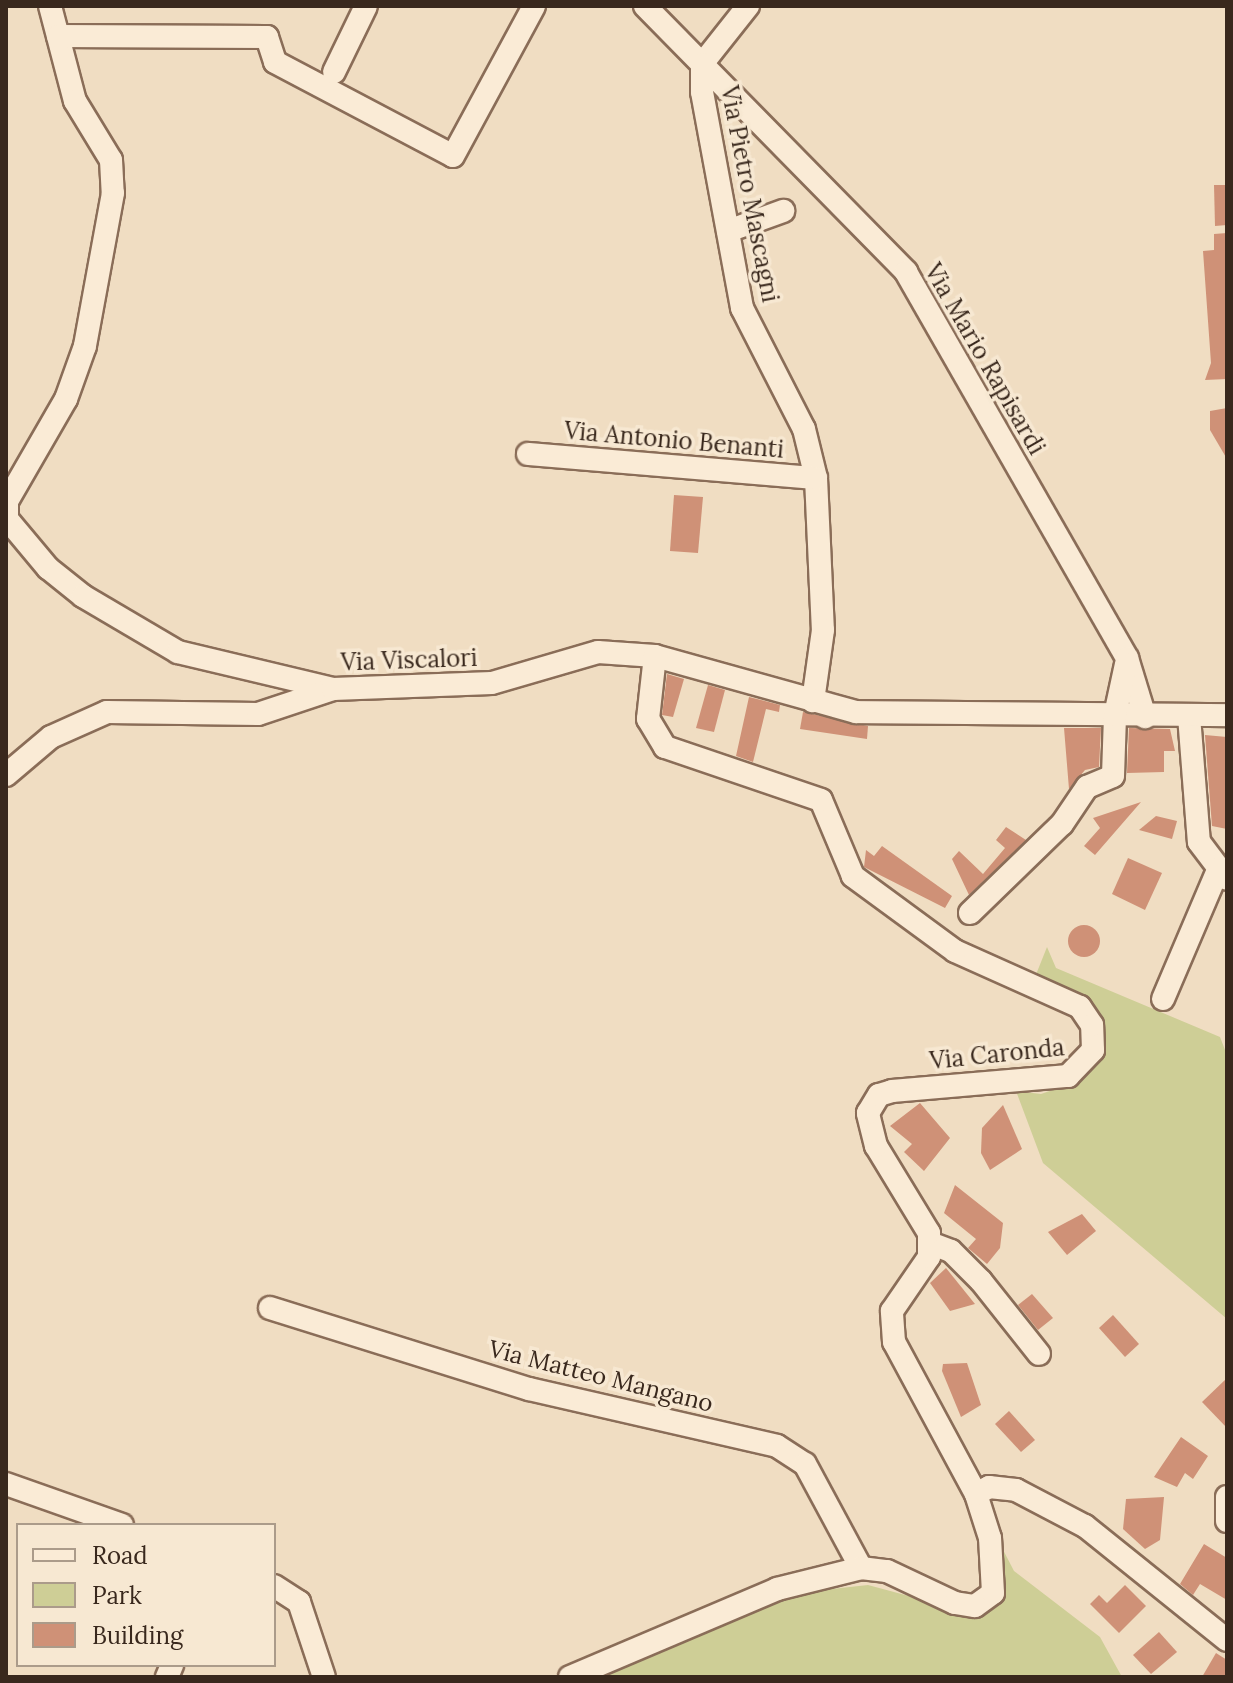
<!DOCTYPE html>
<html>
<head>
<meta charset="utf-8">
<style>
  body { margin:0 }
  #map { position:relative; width:1233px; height:1683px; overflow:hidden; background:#f0ddc2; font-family:Lora,serif }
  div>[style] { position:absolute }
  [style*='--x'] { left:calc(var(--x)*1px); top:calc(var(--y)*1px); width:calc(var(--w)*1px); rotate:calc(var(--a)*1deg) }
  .green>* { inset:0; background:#cece96 }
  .building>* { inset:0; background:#cf9177 }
  .round { border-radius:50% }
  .roads { filter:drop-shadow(2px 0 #8a6d58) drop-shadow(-2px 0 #8a6d58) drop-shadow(0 2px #8a6d58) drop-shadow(0 -2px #8a6d58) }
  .minor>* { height:22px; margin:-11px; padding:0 11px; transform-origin:11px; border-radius:11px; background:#faebd6 }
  span { translate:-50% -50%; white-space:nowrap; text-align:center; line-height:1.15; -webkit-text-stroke:7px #f7e8d2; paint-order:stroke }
  .street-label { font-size:24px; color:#39281d }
  .frame { position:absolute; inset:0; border:8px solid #39281d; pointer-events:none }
  .legend { position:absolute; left:16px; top:1523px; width:260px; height:144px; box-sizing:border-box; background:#f7e8d2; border:2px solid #ab9b8a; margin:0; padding:10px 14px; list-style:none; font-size:24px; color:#39281d }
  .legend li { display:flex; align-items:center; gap:16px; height:40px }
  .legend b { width:40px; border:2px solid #ab9b8a }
</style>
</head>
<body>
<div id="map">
  <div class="green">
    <div style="clip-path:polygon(1047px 947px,1056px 968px,1220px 1037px,1227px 1055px,1227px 1319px,1043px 1163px,1016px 1091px,1041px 1094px,1078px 1081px,1103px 1047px,1102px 1024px,1089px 1001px,1035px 977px)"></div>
    <div style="clip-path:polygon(999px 1542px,1014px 1571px,1100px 1637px,1122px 1677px,582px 1677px,777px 1595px,868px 1585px,983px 1616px,998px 1600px)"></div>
  </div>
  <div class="building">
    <div style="clip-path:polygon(1214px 185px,1227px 185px,1227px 225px,1215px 226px)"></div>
    <div style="clip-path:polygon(1227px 233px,1227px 379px,1205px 380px,1211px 363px,1203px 251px,1214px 250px,1214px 234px)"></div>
    <div style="clip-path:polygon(1227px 408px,1227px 459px,1210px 430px,1210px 411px)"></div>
    <div style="clip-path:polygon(674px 495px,703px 497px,698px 553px,670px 551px)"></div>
    <div style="clip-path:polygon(667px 674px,684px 679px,673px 717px,662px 715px)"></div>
    <div style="clip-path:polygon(708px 685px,725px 690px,714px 732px,696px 728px)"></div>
    <div style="clip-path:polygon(749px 697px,780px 705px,779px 712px,766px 709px,753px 762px,736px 756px)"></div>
    <div style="clip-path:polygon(803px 712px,868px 726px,867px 739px,800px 729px)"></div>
    <div style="clip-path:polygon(1064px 728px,1101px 728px,1099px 767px,1085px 770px,1069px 789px)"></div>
    <div style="clip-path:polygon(1129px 728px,1170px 729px,1175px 751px,1164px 751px,1164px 772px,1127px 773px)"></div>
    <div style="clip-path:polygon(1205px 735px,1227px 737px,1227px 829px,1212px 826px)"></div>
    <div style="clip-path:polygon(1141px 802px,1095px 855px,1084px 846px,1100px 828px,1093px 818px)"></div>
    <div style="clip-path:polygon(1156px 816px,1177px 821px,1172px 839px,1139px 830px)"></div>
    <div style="clip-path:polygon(1006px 827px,1026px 840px,969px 895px,952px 859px,959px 851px,983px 874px,1005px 848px,996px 840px)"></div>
    <div style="clip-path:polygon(882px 846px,952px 896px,945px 908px,864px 867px,866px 850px,874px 856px)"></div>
    <div style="clip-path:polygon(1128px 858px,1162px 873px,1145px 910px,1112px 894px)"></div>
    <div class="round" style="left:1068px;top:925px;width:32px;height:32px"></div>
    <div style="clip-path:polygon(920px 1103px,950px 1138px,924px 1171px,904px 1152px,912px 1144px,890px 1126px)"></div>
    <div style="clip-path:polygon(1003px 1105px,1022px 1149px,990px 1170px,981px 1153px,982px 1128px)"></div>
    <div style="clip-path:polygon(955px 1185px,1003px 1223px,1000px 1248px,987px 1264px,968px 1248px,976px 1239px,944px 1213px)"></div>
    <div style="clip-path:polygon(1082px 1214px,1096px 1231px,1067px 1255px,1048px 1232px)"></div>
    <div style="clip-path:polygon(946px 1268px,975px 1304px,950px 1311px,930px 1283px)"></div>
    <div style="clip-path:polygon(1032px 1294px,1053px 1318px,1038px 1330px,1018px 1305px)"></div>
    <div style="clip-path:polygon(1113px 1315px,1139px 1344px,1125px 1357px,1099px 1328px)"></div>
    <div style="clip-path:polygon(967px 1363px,981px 1405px,961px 1417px,942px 1371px,943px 1364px)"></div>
    <div style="clip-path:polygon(1227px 1378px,1227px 1428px,1202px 1402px)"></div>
    <div style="clip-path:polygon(1009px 1411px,1035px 1440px,1021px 1452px,995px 1424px)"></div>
    <div style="clip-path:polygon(1181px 1437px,1208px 1456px,1193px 1479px,1185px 1473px,1177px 1487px,1154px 1477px)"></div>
    <div style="clip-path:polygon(1164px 1497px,1160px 1540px,1145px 1549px,1123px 1529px,1126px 1499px)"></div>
    <div style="clip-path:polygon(1204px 1544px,1227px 1558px,1227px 1600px,1200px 1584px,1193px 1595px,1180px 1584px)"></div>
    <div style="clip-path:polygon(1125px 1585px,1146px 1606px,1119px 1633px,1090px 1604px,1099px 1595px,1107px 1603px)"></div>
    <div style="clip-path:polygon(1159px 1632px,1177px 1652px,1151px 1674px,1133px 1655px)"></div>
    <div style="clip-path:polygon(1216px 1653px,1227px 1660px,1227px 1677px,1202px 1677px)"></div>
  </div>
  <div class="roads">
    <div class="minor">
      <div style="--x:50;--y:6;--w:98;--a:75.3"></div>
      <div style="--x:75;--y:101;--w:69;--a:58.6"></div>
      <div style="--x:111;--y:160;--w:33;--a:87"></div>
      <div style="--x:113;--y:193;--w:156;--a:100.4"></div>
      <div style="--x:85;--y:346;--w:56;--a:109.7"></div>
      <div style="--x:66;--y:399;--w:118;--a:120"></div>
      <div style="--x:7;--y:501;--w:18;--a:90"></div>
      <div style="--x:7;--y:519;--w:64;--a:50.1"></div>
      <div style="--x:48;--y:568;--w:45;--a:38.7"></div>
      <div style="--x:83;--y:596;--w:110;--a:30.5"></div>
      <div style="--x:178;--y:652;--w:159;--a:13.4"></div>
      <div style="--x:645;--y:6;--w:373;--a:45.5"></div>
      <div style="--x:906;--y:272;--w:445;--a:60.2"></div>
      <div style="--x:1127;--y:658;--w:62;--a:73"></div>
      <div style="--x:748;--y:6;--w:74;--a:128.4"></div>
      <div style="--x:702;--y:64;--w:28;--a:90"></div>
      <div style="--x:702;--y:92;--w:220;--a:79.5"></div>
      <div style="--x:742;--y:308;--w:136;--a:62.9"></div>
      <div style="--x:804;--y:429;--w:50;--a:76.2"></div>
      <div style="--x:816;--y:478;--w:152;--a:87.4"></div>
      <div style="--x:823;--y:630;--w:72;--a:98"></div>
      <div style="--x:58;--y:36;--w:209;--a:0.3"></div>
      <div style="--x:267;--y:37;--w:26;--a:72"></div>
      <div style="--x:275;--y:62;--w:201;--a:27.8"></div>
      <div style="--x:453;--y:156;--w:170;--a:-61.6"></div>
      <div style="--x:334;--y:72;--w:73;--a:-64.1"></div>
      <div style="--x:728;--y:231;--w:59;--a:-20"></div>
      <div style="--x:528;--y:454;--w:289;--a:4.8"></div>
      <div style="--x:1189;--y:716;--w:126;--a:85.5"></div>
      <div style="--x:1199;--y:842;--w:46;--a:52.9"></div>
      <div style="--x:6;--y:775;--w:59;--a:-40.2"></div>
      <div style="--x:51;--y:737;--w:61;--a:-24.1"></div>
      <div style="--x:107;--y:712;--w:151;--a:0.8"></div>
      <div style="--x:258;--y:714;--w:79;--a:-18.4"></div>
      <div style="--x:333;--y:689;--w:159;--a:-2.2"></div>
      <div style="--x:492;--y:683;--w:110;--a:-16.3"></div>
      <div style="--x:598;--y:652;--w:57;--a:4"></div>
      <div style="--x:655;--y:656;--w:209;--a:15.6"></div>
      <div style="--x:856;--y:712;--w:371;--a:0.5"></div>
      <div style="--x:970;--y:913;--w:128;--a:-44.1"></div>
      <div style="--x:1062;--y:824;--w:45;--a:-56"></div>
      <div style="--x:1087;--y:787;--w:28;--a:-23"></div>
      <div style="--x:1113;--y:776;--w:61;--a:-88.1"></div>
      <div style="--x:1115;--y:715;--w:52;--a:-77.8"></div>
      <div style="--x:1163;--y:999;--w:142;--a:-66.9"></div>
      <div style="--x:930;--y:1243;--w:22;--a:21"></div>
      <div style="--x:951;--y:1251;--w:42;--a:45"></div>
      <div style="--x:981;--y:1281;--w:93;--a:51.5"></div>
      <div style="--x:270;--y:1308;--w:271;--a:17.4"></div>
      <div style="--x:529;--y:1389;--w:254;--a:12.9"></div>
      <div style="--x:777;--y:1446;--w:33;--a:33"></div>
      <div style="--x:805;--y:1464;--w:118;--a:61.7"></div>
      <div style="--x:6;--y:1484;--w:123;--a:19.5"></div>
      <div style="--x:976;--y:1494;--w:15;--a:-28"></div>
      <div style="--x:989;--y:1487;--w:27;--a:6"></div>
      <div style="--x:1016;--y:1490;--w:78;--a:27.6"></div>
      <div style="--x:1085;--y:1526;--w:182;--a:38.8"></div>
      <div style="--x:1227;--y:1497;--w:24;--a:90"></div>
      <div style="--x:274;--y:1586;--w:30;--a:33"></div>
      <div style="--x:299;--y:1602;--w:79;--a:71.6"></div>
      <div style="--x:167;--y:1677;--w:13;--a:-67"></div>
      <div style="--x:570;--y:1677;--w:225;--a:-23"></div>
      <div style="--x:777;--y:1589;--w:87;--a:-14"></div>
      <div style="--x:861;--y:1568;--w:26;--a:7"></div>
      <div style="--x:887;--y:1571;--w:75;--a:25.2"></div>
      <div style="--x:955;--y:1603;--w:20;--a:9"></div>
      <div style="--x:975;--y:1606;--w:22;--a:-36"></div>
      <div style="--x:993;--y:1593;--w:55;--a:-93.1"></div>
      <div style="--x:990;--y:1538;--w:46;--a:-107.7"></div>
      <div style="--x:976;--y:1494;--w:173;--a:-118.3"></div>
      <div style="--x:894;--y:1342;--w:31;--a:-94"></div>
      <div style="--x:892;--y:1311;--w:65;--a:-55.6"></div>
      <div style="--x:929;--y:1257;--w:24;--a:-90"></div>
      <div style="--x:929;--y:1233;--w:102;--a:-121.3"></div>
      <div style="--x:876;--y:1146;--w:34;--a:-104"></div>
      <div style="--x:868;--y:1113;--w:21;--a:-59"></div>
      <div style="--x:879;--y:1095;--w:14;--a:-17"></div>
      <div style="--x:892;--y:1091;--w:177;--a:-4.9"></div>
      <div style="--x:1068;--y:1076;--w:36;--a:-46"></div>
      <div style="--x:1093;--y:1050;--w:25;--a:-92"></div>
      <div style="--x:1092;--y:1025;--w:22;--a:-124"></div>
      <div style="--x:1080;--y:1007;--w:137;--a:-155.9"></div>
      <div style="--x:955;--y:951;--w:127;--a:-143.7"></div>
      <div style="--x:853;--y:876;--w:82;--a:-112.8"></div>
      <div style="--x:821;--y:800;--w:165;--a:-161.2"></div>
      <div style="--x:665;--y:747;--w:33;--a:-121"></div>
      <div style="--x:648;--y:719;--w:63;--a:-83.7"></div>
    </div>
  </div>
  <div class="street-label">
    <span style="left:750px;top:194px;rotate:79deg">Via Pietro Mascagni</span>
    <span style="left:985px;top:359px;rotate:60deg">Via Mario Rapisardi</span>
    <span style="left:674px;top:440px;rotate:5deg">Via Antonio Benanti</span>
    <span style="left:409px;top:660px;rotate:-2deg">Via Viscalori</span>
    <span style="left:997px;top:1054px;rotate:-6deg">Via Caronda</span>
    <span style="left:601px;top:1376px;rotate:14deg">Via Matteo Mangano</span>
  </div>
  <div class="frame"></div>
  <ul class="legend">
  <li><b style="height:10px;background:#faebd6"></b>Road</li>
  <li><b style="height:22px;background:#cece96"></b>Park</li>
  <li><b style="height:22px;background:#cf9177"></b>Building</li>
  </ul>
</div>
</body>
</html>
